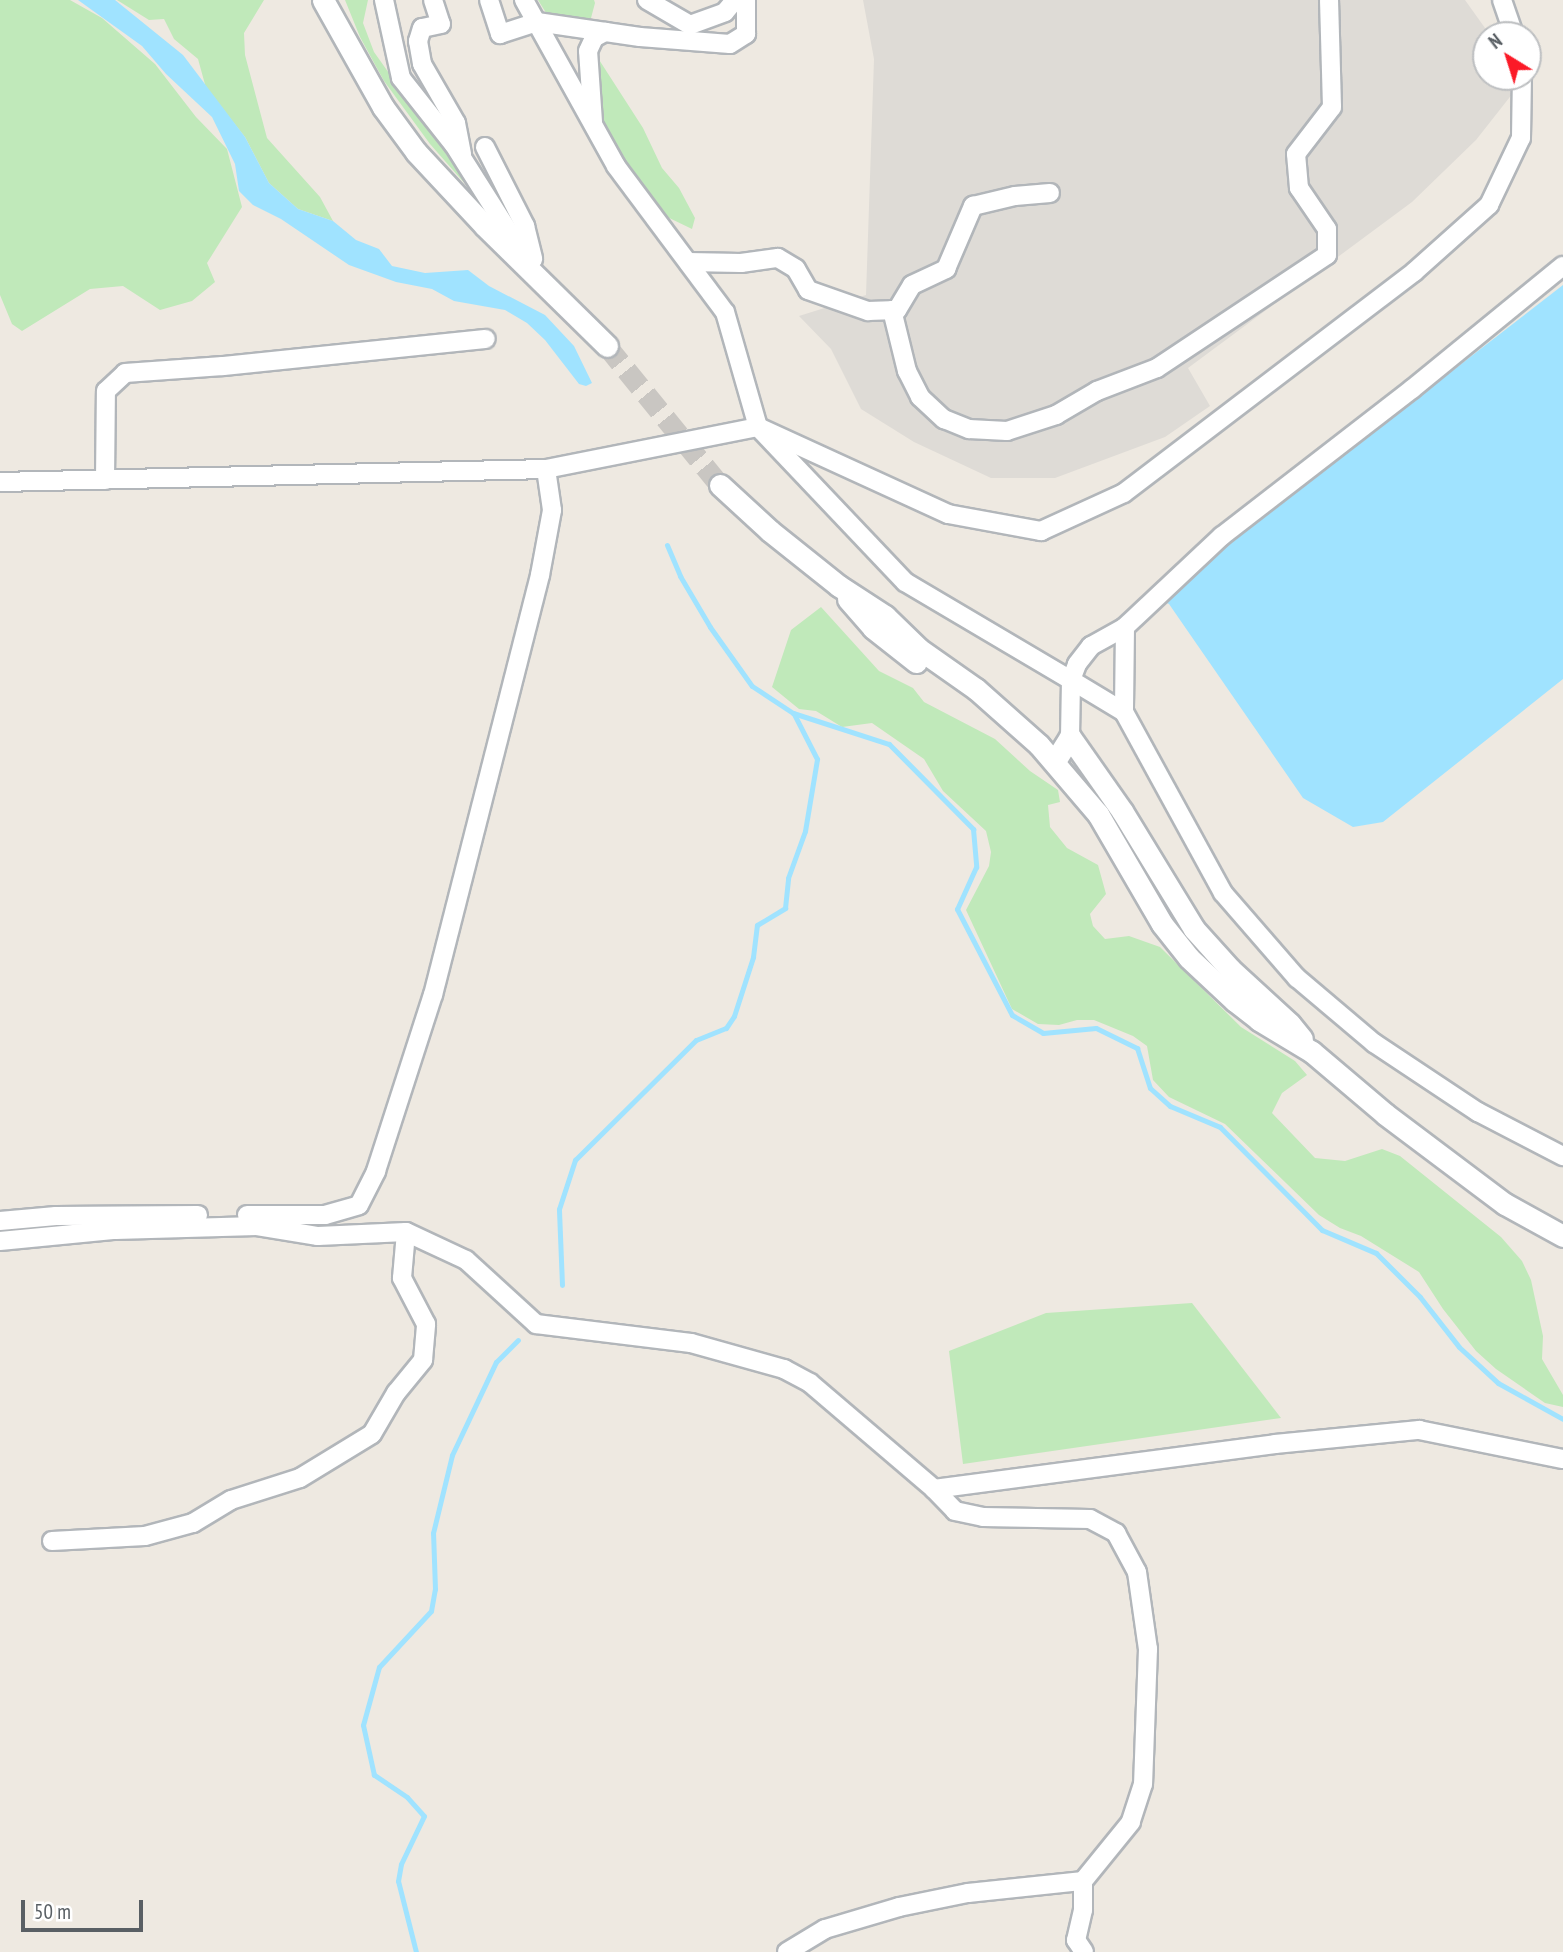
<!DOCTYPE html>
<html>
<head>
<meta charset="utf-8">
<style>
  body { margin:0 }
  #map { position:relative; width:1563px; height:1952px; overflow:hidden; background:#eee9e1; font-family:"PT Sans Narrow",sans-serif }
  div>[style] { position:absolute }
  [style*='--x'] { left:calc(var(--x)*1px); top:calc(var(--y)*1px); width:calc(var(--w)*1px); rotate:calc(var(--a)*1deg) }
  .industrial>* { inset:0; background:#dedbd6 }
  .green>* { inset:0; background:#c0e9ba }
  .water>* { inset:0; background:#a0e3ff }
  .stream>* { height:5px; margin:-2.5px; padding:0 2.5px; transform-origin:2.5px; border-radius:2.5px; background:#a0e3ff }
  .tertiary-tunnel>* { height:21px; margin-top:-10.5px; transform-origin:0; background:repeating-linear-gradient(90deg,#c9c6c2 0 21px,transparent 0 31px) }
  .roads { filter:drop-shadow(2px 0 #b2b6ba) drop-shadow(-2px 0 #b2b6ba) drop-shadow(0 2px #b2b6ba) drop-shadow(0 -2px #b2b6ba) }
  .minor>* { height:18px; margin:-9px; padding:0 9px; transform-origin:9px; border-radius:9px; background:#fff }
  .tertiary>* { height:21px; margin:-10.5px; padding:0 10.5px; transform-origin:10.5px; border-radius:10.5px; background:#fff }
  span { translate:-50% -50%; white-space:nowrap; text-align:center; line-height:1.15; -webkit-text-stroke:5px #fff; paint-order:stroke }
  .north { position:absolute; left:1472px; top:21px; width:70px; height:70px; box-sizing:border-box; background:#fff; border:2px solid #bdbfc1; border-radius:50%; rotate:322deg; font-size:19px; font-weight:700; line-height:28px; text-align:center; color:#595f64 }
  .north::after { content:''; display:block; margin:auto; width:24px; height:32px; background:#fb1a27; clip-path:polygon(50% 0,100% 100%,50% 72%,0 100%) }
  .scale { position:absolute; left:21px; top:1900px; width:122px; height:32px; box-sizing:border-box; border:4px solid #595f64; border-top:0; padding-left:9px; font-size:21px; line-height:24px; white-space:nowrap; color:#595f64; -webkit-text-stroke:5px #fff; paint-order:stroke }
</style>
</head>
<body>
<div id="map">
  <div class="industrial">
    <div style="clip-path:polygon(863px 0,1465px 0,1490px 35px,1486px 35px,1486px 77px,1507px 77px,1513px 93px,1476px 140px,1412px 202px,1188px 368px,1210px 406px,1165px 437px,1055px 478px,991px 478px,914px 442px,861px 409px,831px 349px,799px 316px,866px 295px,874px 59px)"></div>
  </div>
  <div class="green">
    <div style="clip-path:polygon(0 0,70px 0,102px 18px,155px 64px,196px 117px,227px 149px,242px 207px,207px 263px,215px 282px,192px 301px,160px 310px,123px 286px,90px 289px,22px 331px,12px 324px,0 295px)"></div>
    <div style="clip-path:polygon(117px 0,264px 0,244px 33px,245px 55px,267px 138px,320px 197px,333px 221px,298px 209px,269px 183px,245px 137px,206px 88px,198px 59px,174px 39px,164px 19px,149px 20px)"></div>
    <div style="clip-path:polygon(345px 0,368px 0,363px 23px,374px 52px,464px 179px,469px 177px,476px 188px,474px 194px,430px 144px,384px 81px,360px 37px)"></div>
    <div style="clip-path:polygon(538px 0,594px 0,595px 3px,591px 18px,578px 23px,548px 16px)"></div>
    <div style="clip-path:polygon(596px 55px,643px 128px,662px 168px,679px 188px,695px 218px,692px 229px,661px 214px,646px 199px,600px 128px)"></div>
    <div style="clip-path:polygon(821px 607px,879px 671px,913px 688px,924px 702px,995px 739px,1030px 771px,1058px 790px,1060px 802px,1048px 805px,1050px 827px,1067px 848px,1098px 865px,1106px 894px,1090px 914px,1093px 926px,1105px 939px,1129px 936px,1160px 947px,1241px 1027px,1295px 1061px,1307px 1075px,1282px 1093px,1272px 1113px,1315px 1158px,1345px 1161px,1382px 1149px,1400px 1156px,1501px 1237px,1522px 1261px,1531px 1280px,1543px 1336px,1542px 1359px,1563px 1395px,1563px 1407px,1545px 1403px,1496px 1369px,1476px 1351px,1443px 1309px,1419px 1272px,1361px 1236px,1340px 1228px,1319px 1215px,1225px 1124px,1169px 1097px,1153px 1080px,1147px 1046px,1133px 1036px,1094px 1020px,1077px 1020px,1059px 1025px,1038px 1024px,1012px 1009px,966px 910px,989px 866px,991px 852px,986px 831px,943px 791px,924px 759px,872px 723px,842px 727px,816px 711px,799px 709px,772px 687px,791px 630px)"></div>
    <div style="clip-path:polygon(1192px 1303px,1281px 1418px,963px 1464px,949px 1351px,1046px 1313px)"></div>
  </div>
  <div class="water">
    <div style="clip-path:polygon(78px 0,115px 0,183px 55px,245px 137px,269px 183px,298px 209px,333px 221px,356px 240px,379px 249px,392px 266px,425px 273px,468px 270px,489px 286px,545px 315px,574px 346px,592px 383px,586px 386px,579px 384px,545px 340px,527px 323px,505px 310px,454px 301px,432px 289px,396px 282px,349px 265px,281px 219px,253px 205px,239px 191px,235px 164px,212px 117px,166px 74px,142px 46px)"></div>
    <div style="clip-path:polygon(1563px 285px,1563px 679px,1383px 822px,1353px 827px,1303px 798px,1169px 604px,1158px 599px)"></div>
  </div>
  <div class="stream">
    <div style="--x:667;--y:545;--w:34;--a:67"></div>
    <div style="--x:680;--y:576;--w:59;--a:59.5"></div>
    <div style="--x:710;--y:627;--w:72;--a:54.6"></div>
    <div style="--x:752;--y:686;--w:49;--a:33.4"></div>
    <div style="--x:793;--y:713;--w:101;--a:17.9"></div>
    <div style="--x:889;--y:744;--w:120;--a:45.3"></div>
    <div style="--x:973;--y:829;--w:38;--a:85"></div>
    <div style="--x:976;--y:867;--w:46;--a:114.3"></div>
    <div style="--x:957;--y:909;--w:119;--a:62.6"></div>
    <div style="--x:1012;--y:1015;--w:36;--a:30"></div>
    <div style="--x:1043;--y:1033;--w:53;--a:-5.4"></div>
    <div style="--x:1096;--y:1028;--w:46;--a:26"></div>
    <div style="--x:1137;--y:1048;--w:42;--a:72"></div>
    <div style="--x:1150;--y:1088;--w:27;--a:42"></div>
    <div style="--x:1170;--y:1106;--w:54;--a:22.8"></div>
    <div style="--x:1220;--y:1127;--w:145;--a:45.3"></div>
    <div style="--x:1322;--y:1230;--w:59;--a:23.1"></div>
    <div style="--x:1376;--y:1253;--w:62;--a:45"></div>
    <div style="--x:1420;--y:1297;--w:63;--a:52"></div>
    <div style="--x:1459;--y:1347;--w:53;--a:42.7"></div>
    <div style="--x:1498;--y:1383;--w:74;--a:29"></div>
    <div style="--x:562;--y:1285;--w:76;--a:-92.3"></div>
    <div style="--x:559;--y:1209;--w:52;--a:-71.9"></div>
    <div style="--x:575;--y:1160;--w:170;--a:-44.8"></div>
    <div style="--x:696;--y:1040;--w:32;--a:-22"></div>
    <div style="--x:726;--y:1028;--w:14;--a:-56"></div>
    <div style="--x:734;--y:1016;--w:62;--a:-72.1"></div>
    <div style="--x:753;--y:957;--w:32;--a:-83"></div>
    <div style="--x:757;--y:925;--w:33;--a:-31"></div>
    <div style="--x:785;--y:908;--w:30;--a:-84"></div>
    <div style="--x:788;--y:878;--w:50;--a:-70.1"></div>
    <div style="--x:805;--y:831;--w:73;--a:-80.5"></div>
    <div style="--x:817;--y:759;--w:51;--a:-117.1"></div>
    <div style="--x:416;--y:1952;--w:73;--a:-104.2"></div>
    <div style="--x:398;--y:1881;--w:17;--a:-80"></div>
    <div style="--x:401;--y:1864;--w:53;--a:-64.4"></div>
    <div style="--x:424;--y:1816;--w:25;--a:-132"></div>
    <div style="--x:407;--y:1797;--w:40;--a:-146"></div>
    <div style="--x:374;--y:1775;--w:51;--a:-102.4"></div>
    <div style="--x:363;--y:1725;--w:60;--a:-74.6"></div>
    <div style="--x:379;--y:1667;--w:76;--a:-47.1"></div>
    <div style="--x:431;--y:1611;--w:22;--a:-80"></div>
    <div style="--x:435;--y:1589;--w:56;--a:-92"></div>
    <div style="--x:433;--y:1533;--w:80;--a:-76.3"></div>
    <div style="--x:452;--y:1455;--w:103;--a:-64.7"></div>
    <div style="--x:496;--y:1362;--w:31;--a:-45"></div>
  </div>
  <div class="tertiary-tunnel">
    <div style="--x:607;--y:346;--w:179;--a:50.9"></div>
  </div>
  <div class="roads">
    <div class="minor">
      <div style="--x:384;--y:0;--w:80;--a:77.7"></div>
      <div style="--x:401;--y:78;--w:85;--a:51.7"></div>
      <div style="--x:454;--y:145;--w:135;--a:57.7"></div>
      <div style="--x:433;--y:0;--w:25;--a:72"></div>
      <div style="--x:441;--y:24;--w:19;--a:168"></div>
      <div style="--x:422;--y:28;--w:14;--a:107"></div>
      <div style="--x:418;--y:41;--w:23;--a:80"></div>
      <div style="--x:422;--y:64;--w:68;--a:60"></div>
      <div style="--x:456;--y:123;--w:32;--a:79"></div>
      <div style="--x:489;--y:0;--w:36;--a:72"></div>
      <div style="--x:500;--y:34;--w:39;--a:-18"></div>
      <div style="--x:537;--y:22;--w:104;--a:8.3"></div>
      <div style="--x:640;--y:37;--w:90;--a:4.4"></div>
      <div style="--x:730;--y:44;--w:19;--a:-32"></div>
      <div style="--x:746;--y:34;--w:34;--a:-90"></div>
      <div style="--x:524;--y:0;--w:190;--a:61"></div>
      <div style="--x:616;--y:166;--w:182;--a:53.3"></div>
      <div style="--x:725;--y:312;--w:120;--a:74"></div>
      <div style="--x:758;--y:427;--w:214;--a:46.5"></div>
      <div style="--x:905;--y:582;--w:193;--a:30.6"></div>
      <div style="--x:1071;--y:680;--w:57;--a:91"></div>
      <div style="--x:647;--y:0;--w:50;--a:30.2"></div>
      <div style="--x:690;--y:25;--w:37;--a:-20"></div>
      <div style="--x:725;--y:12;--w:16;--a:-50"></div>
      <div style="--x:1502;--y:0;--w:37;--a:71"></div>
      <div style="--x:593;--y:122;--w:71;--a:-94"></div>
      <div style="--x:588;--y:51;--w:14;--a:-65"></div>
      <div style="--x:594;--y:38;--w:13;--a:-29"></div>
      <div style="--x:485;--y:147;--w:89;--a:63.1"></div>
      <div style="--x:525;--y:226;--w:34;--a:76"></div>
      <div style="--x:688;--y:262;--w:53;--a:1.1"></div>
      <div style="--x:741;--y:263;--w:37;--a:-8"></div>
      <div style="--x:778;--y:258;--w:21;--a:31"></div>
      <div style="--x:796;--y:269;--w:24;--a:60"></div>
      <div style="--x:808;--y:290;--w:64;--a:19.3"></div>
      <div style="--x:868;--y:311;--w:29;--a:-2"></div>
      <div style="--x:897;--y:310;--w:29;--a:-59"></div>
      <div style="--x:912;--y:285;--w:38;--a:-25"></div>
      <div style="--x:946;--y:269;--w:69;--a:-66.8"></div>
      <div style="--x:973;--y:206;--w:43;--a:-13.4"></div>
      <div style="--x:1015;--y:196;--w:35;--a:-5"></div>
      <div style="--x:892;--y:310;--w:63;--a:76.2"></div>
      <div style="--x:907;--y:371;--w:29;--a:63"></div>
      <div style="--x:920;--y:397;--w:33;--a:43"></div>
      <div style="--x:944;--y:419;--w:27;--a:22"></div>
      <div style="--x:969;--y:429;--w:38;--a:3"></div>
      <div style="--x:1007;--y:431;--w:52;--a:-18.1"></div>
      <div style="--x:1056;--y:415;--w:48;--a:-30.3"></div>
      <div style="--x:1097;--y:391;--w:64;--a:-21"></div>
      <div style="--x:1157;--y:368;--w:204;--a:-33.6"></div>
      <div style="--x:1327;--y:255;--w:26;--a:-90"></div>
      <div style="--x:1327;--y:229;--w:50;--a:-124.3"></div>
      <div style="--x:1299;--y:188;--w:34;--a:-95"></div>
      <div style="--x:1296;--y:154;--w:59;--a:-52.5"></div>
      <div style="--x:1332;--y:107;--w:107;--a:-91.6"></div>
      <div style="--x:105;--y:480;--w:89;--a:-89.4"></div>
      <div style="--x:106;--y:391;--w:26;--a:-43"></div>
      <div style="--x:125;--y:373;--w:98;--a:-4.1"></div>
      <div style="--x:223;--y:366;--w:264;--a:-5.9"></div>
      <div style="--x:0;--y:482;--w:546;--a:-1.36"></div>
      <div style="--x:546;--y:469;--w:216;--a:-11.2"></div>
      <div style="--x:758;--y:427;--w:209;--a:24.6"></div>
      <div style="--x:948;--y:514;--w:95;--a:10.4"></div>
      <div style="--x:1041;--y:531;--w:91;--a:-24.6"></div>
      <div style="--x:1124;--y:493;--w:365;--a:-37.3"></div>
      <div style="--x:1414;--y:272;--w:101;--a:-41.8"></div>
      <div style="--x:1489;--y:205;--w:74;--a:-64.5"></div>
      <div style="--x:1521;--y:138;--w:61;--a:-89.1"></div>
      <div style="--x:1125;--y:627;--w:85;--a:90.7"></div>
      <div style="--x:1124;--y:712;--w:206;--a:61.3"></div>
      <div style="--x:1223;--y:893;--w:113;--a:49"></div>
      <div style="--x:1297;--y:978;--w:101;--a:40.2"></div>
      <div style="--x:1374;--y:1043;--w:125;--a:33.6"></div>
      <div style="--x:1478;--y:1112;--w:96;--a:27.4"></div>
      <div style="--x:1124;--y:712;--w:62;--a:-148.9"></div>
      <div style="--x:1071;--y:680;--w:17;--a:-69"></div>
      <div style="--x:1077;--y:664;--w:23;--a:-52"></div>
      <div style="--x:1091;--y:646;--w:39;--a:-29"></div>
      <div style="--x:1125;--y:627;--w:133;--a:-43.2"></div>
      <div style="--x:1222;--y:536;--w:240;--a:-37.7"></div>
      <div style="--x:1412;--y:389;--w:195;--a:-39.2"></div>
      <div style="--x:247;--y:1215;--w:78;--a:0"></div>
      <div style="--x:325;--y:1215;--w:35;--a:-16"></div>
      <div style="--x:359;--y:1205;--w:38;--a:-63"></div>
      <div style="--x:376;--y:1171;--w:185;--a:-72.1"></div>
      <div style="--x:433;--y:995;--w:433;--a:-75.7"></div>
      <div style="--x:540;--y:575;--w:66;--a:-79.5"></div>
      <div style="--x:552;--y:510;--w:41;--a:-98.3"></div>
      <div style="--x:0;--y:1221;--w:56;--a:-5.1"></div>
      <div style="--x:56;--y:1216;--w:142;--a:-0.4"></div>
      <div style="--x:0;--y:1241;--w:116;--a:-5.5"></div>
      <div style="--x:115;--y:1230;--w:142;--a:-1.6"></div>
      <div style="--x:257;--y:1226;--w:62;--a:9.3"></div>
      <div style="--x:318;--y:1236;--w:88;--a:-2.6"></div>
      <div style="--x:406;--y:1232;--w:66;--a:25"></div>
      <div style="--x:466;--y:1260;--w:95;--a:42.4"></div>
      <div style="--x:536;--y:1324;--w:156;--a:7"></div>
      <div style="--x:691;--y:1343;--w:97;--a:15.6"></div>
      <div style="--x:784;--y:1369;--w:30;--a:28"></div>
      <div style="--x:810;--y:1383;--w:163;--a:40.5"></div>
      <div style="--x:934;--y:1489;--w:344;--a:-7.5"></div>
      <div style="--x:1275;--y:1444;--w:145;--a:-5.6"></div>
      <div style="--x:1419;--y:1430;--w:147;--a:11.4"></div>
      <div style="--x:934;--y:1489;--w:30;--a:46"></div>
      <div style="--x:955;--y:1511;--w:29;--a:12"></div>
      <div style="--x:983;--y:1517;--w:107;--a:1.1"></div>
      <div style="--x:1090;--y:1519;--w:30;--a:28"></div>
      <div style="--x:1116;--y:1533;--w:44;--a:61.7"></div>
      <div style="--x:1137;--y:1572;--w:78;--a:81.9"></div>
      <div style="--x:1148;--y:1649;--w:135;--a:92.1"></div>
      <div style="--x:1143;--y:1784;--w:40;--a:108"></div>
      <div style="--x:1131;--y:1822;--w:76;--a:129.1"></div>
      <div style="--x:1083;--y:1881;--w:29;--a:90"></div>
      <div style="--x:1083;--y:1910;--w:31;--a:103"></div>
      <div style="--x:1076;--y:1940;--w:14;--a:56"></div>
      <div style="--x:52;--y:1541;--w:93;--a:-3.1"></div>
      <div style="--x:145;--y:1536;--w:50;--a:-15.2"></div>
      <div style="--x:193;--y:1523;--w:44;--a:-31.2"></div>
      <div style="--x:231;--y:1500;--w:72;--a:-17.7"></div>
      <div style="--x:300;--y:1478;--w:84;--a:-31.4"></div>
      <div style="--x:372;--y:1434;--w:48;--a:-59.7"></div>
      <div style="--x:396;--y:1393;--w:43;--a:-50.7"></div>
      <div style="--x:423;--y:1360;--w:36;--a:-85"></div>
      <div style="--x:426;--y:1324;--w:52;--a:-117.6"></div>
      <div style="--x:402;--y:1278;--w:46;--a:-85"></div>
      <div style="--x:787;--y:1952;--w:44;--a:-31.2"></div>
      <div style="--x:825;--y:1929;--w:77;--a:-16.6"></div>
      <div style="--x:899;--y:1907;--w:70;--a:-11.5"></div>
      <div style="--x:968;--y:1893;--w:116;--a:-6"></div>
    </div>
    <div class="tertiary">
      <div style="--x:323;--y:0;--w:123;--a:60.7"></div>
      <div style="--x:383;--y:107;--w:56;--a:53.7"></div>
      <div style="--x:416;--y:152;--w:101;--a:47"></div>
      <div style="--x:485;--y:226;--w:171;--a:44.5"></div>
      <div style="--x:720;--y:485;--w:68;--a:42.6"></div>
      <div style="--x:770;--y:531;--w:88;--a:38.6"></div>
      <div style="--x:839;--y:586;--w:55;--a:33.1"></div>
      <div style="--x:885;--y:616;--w:47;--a:44.1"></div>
      <div style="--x:919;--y:649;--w:70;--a:35.1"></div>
      <div style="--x:976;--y:689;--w:84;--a:41.6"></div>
      <div style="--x:1039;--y:745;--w:91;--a:49.5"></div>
      <div style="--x:1098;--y:814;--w:127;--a:59.8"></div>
      <div style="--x:1162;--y:924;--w:43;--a:51.5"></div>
      <div style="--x:1189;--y:958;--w:63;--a:43.1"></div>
      <div style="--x:1235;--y:1001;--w:31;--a:38"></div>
      <div style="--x:1259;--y:1020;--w:62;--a:31.1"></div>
      <div style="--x:1312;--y:1052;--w:96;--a:40.3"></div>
      <div style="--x:1385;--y:1114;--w:150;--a:36.9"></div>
      <div style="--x:1505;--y:1204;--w:66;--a:28.9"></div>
      <div style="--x:848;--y:599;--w:38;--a:49"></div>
      <div style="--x:873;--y:628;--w:55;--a:38.3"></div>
      <div style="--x:1055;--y:761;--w:28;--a:-58"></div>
      <div style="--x:1070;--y:737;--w:90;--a:54.9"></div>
      <div style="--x:1122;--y:811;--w:138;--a:58.6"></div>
      <div style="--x:1194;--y:929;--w:54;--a:48"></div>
      <div style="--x:1230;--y:969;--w:81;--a:42.5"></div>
      <div style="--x:1290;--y:1024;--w:19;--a:51"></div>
    </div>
  </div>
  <div class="north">N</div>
  <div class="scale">50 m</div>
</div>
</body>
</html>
